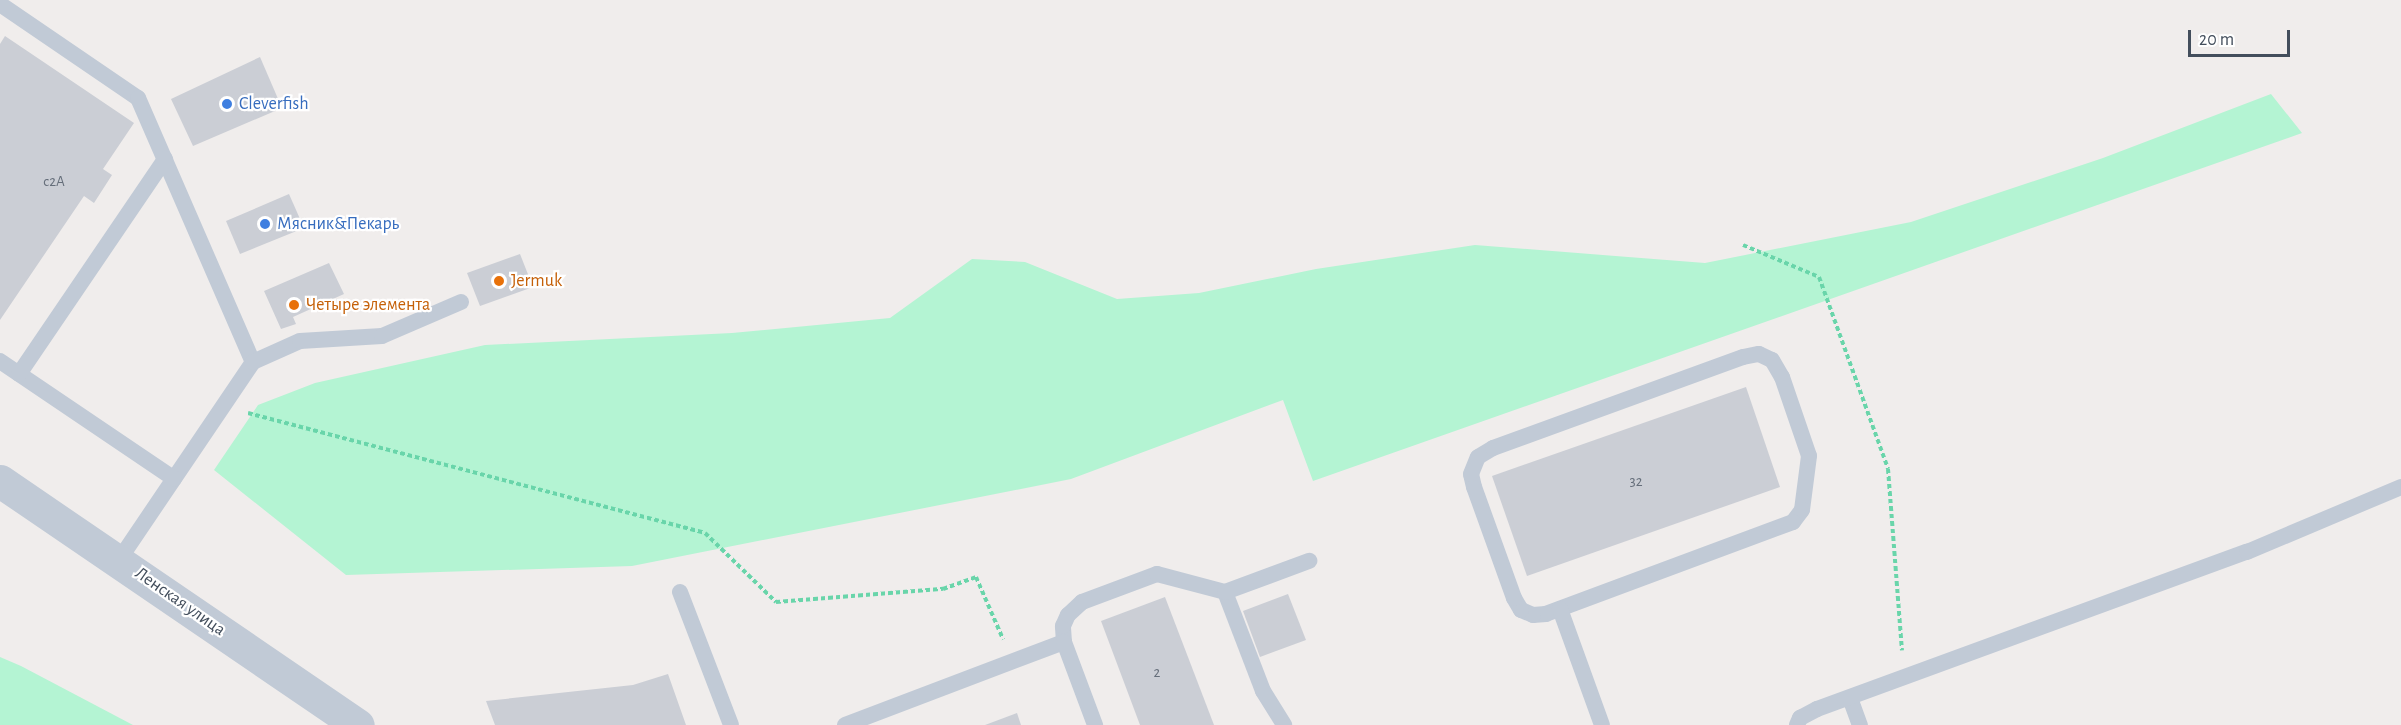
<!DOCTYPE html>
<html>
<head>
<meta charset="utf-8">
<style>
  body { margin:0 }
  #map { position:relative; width:2401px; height:725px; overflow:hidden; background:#f0edec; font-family:"Alegreya Sans",sans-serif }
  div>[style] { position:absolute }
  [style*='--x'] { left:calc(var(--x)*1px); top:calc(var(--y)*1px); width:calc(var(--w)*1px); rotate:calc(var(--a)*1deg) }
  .green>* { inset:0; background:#b4f4d3 }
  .building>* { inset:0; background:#cbced5 }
  .path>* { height:4px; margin-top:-2px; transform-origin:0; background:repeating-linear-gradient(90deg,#69d5aa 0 4.5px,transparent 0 7.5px) }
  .service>* { height:16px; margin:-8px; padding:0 8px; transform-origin:8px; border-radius:8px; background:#c1cad6 }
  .tertiary>* { height:33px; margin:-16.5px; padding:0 16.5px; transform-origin:16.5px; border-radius:16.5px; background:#c1cad6 }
  .dots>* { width:16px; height:16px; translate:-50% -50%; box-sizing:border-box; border:3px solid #fff; border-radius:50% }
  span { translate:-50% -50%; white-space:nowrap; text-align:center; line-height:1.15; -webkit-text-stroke:4.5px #fff; paint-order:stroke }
  .number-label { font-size:15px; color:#656e7a }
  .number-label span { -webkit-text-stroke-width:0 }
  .shop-label { font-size:18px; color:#366cbe }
  .left { translate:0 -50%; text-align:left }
  .food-label { font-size:18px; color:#c56008 }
  .street-label { font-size:18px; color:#434e5c }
  .scale { position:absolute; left:2188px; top:30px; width:102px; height:27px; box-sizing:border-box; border:3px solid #434e5c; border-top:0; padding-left:8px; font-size:18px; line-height:21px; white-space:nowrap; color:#434e5c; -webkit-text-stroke:4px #fff; paint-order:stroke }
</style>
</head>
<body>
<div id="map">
  <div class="green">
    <div style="clip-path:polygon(2271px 94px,2302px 133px,1313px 481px,1283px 400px,1071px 479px,632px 566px,346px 575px,214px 470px,258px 405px,315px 383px,485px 345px,732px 333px,890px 318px,972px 259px,1025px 262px,1117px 299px,1199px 293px,1316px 269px,1475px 245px,1705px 263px,1911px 222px,2103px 158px)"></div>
    <div style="clip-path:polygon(0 657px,21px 666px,133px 725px,0 725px)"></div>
  </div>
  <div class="building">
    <div style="clip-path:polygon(5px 36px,134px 123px,103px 169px,112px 175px,94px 203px,84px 196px,0 320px,0 44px)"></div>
    <div style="clip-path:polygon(260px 57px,282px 108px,193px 146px,171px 99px)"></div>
    <div style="clip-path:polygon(289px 194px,304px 228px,240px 254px,226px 221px)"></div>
    <div style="clip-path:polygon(520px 254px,533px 287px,480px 306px,467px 273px)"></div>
    <div style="clip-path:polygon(329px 263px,344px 294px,293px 317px,296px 324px,281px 329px,264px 291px)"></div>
    <div style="clip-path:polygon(1746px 387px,1780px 487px,1527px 576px,1492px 476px)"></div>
    <div style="clip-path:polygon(1288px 594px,1306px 640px,1260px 657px,1243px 611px)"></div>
    <div style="clip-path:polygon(1165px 597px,1214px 725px,1140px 725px,1101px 621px)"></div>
    <div style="clip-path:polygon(668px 674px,686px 725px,495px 725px,486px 701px,633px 685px)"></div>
    <div style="clip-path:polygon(1017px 713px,1021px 725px,985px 725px)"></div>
  </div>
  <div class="path">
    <div style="--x:1743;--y:245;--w:82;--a:22.8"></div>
    <div style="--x:1819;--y:277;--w:204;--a:70.2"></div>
    <div style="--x:1888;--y:469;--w:182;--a:85.6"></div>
    <div style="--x:248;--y:413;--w:472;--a:14.7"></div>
    <div style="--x:705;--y:533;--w:99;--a:44.2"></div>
    <div style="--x:776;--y:602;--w:168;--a:-4.5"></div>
    <div style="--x:943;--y:589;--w:35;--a:-20"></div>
    <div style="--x:976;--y:577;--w:68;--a:66.5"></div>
  </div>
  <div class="service">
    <div style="--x:0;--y:4;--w:167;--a:34.3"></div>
    <div style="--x:138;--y:98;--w:288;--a:66.5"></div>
    <div style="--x:253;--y:362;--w:239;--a:124.1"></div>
    <div style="--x:1759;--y:354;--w:14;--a:25"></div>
    <div style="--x:1772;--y:360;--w:20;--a:60"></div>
    <div style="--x:1782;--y:377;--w:83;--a:71.1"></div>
    <div style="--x:1809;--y:456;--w:54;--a:97.4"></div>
    <div style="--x:1802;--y:510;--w:15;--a:127"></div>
    <div style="--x:1793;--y:522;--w:264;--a:159.6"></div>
    <div style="--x:1546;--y:614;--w:13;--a:176"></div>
    <div style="--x:1533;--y:615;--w:13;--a:-157"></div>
    <div style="--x:1521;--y:610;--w:14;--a:-120"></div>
    <div style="--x:1514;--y:598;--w:118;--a:-109.8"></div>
    <div style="--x:1474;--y:487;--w:13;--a:-103"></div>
    <div style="--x:1471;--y:474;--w:18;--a:-68"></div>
    <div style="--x:1478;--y:457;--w:17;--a:-31"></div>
    <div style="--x:1493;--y:448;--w:266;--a:-20"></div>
    <div style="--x:1743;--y:357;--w:16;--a:-11"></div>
    <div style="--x:0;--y:361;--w:210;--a:34.1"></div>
    <div style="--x:253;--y:362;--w:51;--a:-24.1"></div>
    <div style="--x:300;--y:341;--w:82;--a:-3.5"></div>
    <div style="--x:382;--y:336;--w:86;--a:-23.3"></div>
    <div style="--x:19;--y:374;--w:260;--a:-55.8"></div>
    <div style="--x:680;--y:592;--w:142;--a:69"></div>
    <div style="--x:1225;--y:592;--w:106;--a:69"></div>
    <div style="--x:1263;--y:691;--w:40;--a:58"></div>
    <div style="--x:1560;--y:609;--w:123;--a:70.1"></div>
    <div style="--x:1064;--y:642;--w:16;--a:-94"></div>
    <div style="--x:1063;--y:626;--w:12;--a:-66"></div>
    <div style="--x:1068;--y:615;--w:19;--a:-43"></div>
    <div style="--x:1082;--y:602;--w:80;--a:-20.5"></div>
    <div style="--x:1157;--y:574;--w:70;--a:14.8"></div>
    <div style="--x:1225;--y:592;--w:90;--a:-20.3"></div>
    <div style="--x:1850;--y:698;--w:29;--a:70"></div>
    <div style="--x:845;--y:725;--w:234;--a:-20.8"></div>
    <div style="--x:1064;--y:642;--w:89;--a:69.5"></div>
    <div style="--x:1797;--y:725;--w:8;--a:-67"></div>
    <div style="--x:1800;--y:718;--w:19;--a:-28"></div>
    <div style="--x:1817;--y:709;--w:458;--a:-20.1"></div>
    <div style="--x:2247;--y:552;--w:167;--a:-22.9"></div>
  </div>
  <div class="tertiary">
    <div style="--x:0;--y:481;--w:433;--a:34.3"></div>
  </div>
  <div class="dots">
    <div style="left:227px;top:104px;background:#3f7fe0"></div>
    <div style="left:265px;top:224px;background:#3f7fe0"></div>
    <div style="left:499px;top:281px;background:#e8710a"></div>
    <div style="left:294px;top:305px;background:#e8710a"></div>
  </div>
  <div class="number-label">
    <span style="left:54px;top:182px">с2А</span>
    <span style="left:1636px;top:482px">32</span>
    <span style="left:1157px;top:673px">2</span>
  </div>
  <div class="shop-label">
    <span class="left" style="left:239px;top:104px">Cleverfish</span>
    <span class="left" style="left:277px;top:224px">Мясник&amp;Пекарь</span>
  </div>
  <div class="food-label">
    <span class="left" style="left:511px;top:281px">Jermuk</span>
    <span class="left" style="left:306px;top:305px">Четыре элемента</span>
  </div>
  <div class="street-label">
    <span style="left:180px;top:602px;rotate:35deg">Ленская улица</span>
  </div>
  <div class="scale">20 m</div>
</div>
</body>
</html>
